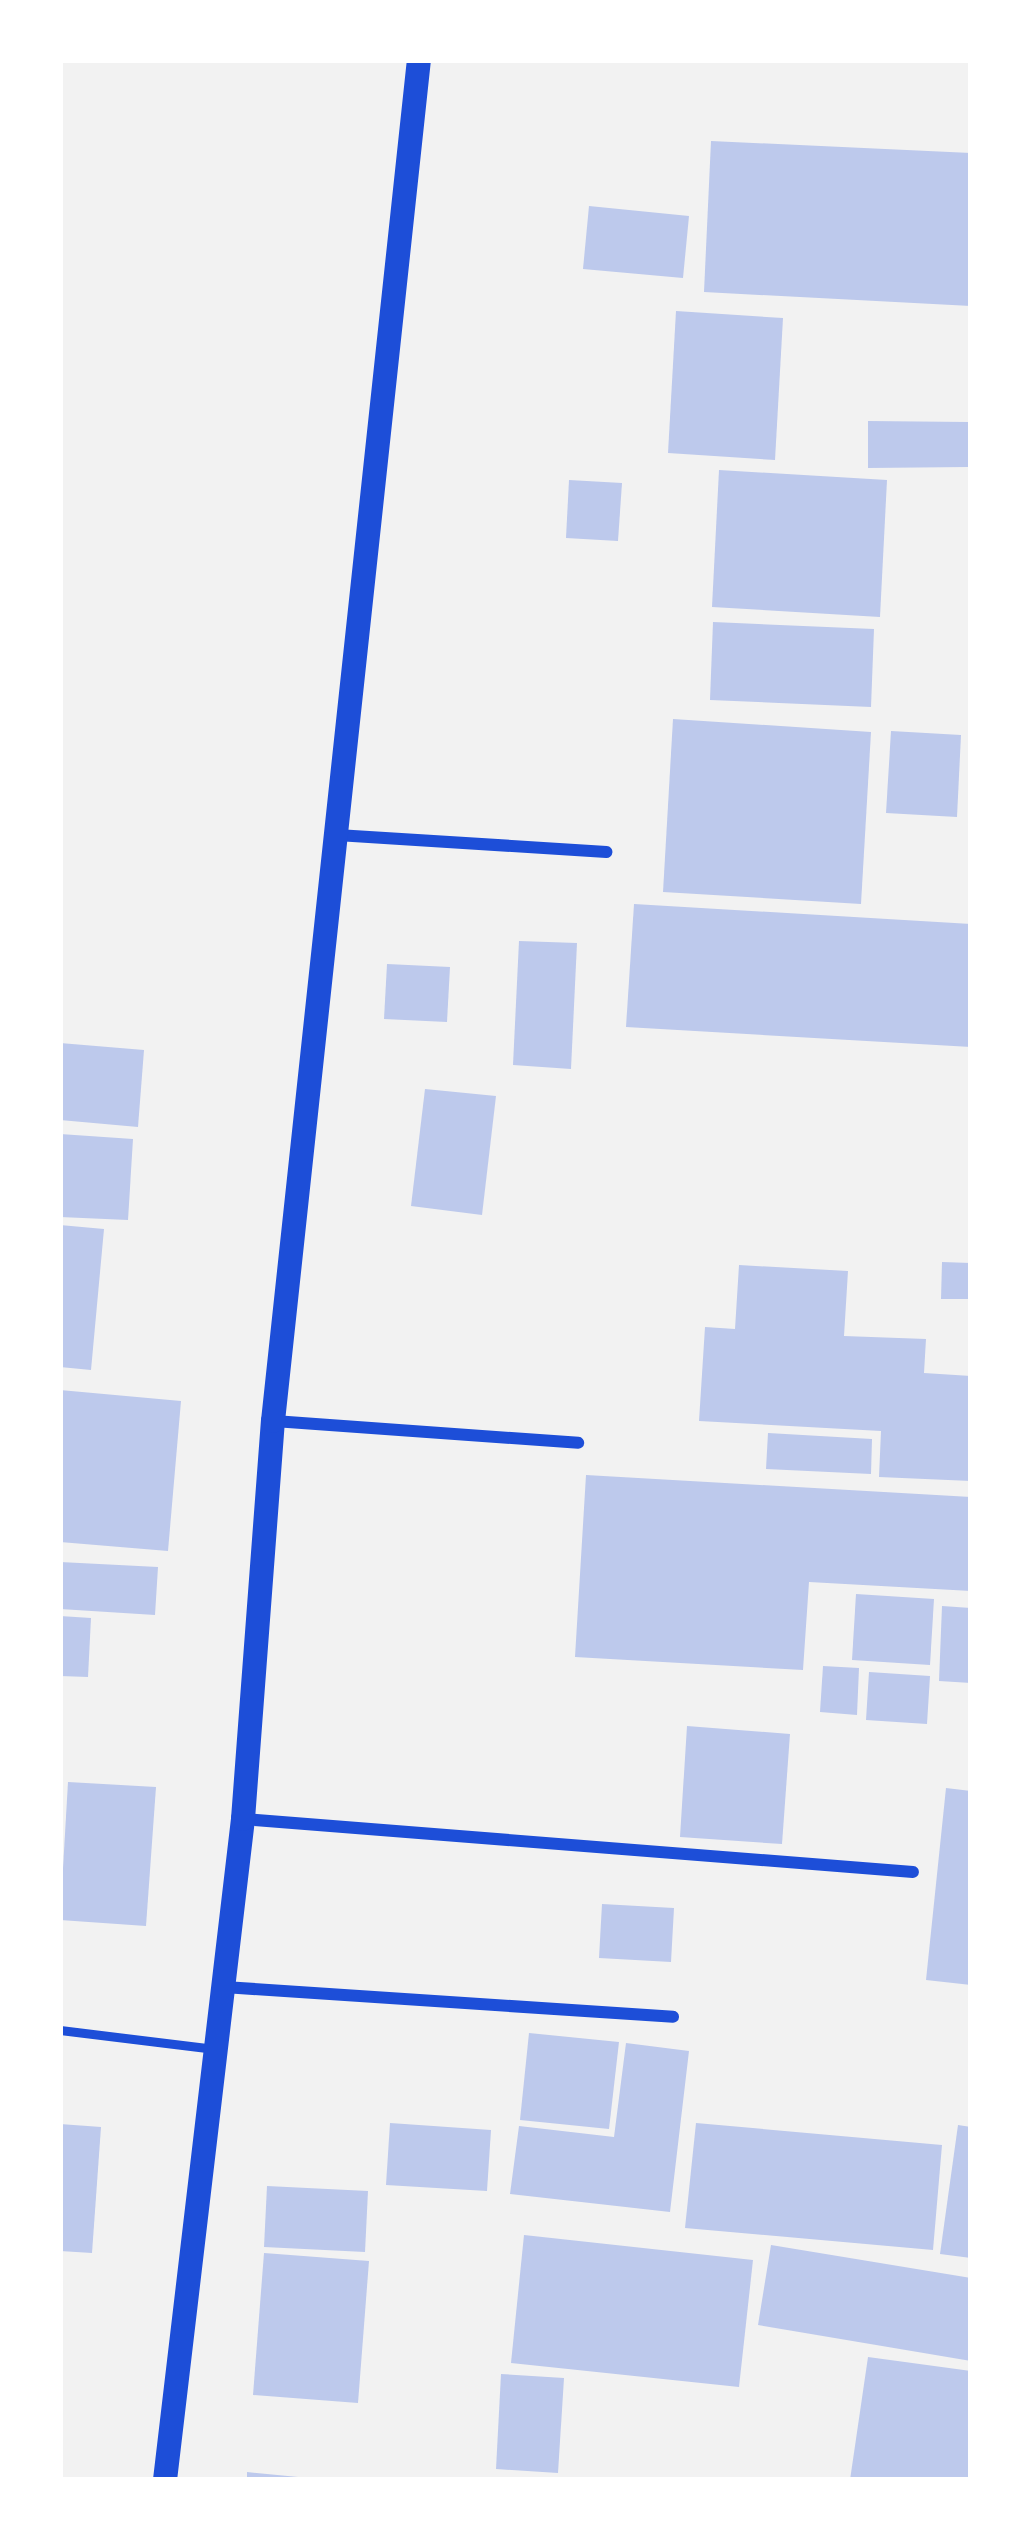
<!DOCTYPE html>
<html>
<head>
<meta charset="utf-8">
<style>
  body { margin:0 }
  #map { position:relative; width:1031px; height:2540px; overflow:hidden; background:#f2f2f2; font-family:Overpass,sans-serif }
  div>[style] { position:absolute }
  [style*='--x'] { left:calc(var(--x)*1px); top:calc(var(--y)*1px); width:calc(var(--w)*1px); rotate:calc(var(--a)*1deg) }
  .building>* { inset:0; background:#bdc9ec }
  .service>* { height:9px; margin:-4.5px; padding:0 4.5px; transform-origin:4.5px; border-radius:4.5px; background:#1d4ed8 }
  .minor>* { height:12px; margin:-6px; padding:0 6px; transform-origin:6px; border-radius:6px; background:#1d4ed8 }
  .secondary>* { height:24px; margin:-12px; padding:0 12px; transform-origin:12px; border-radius:12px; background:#1d4ed8 }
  span { translate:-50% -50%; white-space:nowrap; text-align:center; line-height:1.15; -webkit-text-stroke:12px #fff; paint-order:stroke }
  .frame { position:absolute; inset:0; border:63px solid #fff; pointer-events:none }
</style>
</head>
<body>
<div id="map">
  <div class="building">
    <div style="clip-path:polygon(711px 141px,971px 153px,971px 306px,704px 292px)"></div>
    <div style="clip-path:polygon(589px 206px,689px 216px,683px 278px,583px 269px)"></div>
    <div style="clip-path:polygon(676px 311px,783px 318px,775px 460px,668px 453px)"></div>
    <div style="clip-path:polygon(868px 421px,968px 422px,968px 467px,868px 468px)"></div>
    <div style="clip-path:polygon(719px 470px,887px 480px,880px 617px,712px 607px)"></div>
    <div style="clip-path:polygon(569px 480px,622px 483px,618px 541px,566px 538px)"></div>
    <div style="clip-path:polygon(713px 622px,874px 629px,871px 707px,710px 700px)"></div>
    <div style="clip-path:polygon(673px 719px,871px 732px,861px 904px,663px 892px)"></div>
    <div style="clip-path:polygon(891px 731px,961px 735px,957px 817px,886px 813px)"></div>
    <div style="clip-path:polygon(634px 904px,971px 924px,971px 1047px,626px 1027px)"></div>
    <div style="clip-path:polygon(519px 941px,577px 943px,571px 1069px,513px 1065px)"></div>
    <div style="clip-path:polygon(387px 964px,450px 967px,447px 1022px,384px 1019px)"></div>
    <div style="clip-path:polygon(60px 1043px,144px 1050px,138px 1127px,60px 1120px)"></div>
    <div style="clip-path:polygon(425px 1089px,496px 1096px,482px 1215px,411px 1206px)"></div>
    <div style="clip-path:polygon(60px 1134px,133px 1139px,128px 1220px,60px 1217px)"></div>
    <div style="clip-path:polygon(60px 1225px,104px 1229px,91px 1370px,60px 1367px)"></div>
    <div style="clip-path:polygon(942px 1262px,971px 1263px,971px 1299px,941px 1299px)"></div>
    <div style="clip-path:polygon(739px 1265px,848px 1271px,844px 1336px,926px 1339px,924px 1373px,971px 1376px,971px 1481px,879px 1477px,881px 1431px,699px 1421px,705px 1327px,735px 1329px)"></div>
    <div style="clip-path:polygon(60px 1390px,181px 1401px,168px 1551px,60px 1542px)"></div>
    <div style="clip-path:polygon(768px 1433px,872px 1439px,871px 1474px,766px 1469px)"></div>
    <div style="clip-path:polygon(586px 1475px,971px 1497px,971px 1591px,809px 1582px,803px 1670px,575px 1657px)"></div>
    <div style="clip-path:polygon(60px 1562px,158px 1567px,155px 1615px,60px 1609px)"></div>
    <div style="clip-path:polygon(856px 1594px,934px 1599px,930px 1665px,852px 1660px)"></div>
    <div style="clip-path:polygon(942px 1606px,971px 1608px,971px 1683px,939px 1681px)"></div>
    <div style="clip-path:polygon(60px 1616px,91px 1618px,88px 1677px,60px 1676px)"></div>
    <div style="clip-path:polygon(823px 1666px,859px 1668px,857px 1715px,820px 1712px)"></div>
    <div style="clip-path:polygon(869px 1672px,930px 1676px,927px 1724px,866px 1720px)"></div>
    <div style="clip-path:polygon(687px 1726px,790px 1734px,782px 1844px,680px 1837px)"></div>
    <div style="clip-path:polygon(68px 1782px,156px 1787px,146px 1926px,60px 1920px)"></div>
    <div style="clip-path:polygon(946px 1788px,971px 1791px,971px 1985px,926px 1980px)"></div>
    <div style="clip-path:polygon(602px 1904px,674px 1908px,671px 1962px,599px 1958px)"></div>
    <div style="clip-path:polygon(529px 2033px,619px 2042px,609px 2129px,520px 2120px)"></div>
    <div style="clip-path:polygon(626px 2043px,689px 2051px,670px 2212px,510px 2194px,519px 2126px,614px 2137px)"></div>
    <div style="clip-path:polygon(390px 2123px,491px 2130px,487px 2191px,386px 2185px)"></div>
    <div style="clip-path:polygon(696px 2123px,942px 2145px,933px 2250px,685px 2228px)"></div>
    <div style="clip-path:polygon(60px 2124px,101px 2127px,92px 2253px,60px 2251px)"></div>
    <div style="clip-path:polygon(958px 2125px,971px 2127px,971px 2258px,940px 2254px)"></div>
    <div style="clip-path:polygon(267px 2186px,368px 2191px,365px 2252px,264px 2247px)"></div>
    <div style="clip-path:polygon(524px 2235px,753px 2260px,739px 2387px,511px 2363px)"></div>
    <div style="clip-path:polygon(771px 2245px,971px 2278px,971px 2361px,758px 2325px)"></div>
    <div style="clip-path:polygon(264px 2253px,369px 2261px,358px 2403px,253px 2395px)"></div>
    <div style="clip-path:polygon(868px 2357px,971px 2371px,971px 2480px,850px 2480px)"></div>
    <div style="clip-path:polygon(501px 2374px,564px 2378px,558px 2473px,496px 2469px)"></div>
    <div style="clip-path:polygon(247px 2472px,298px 2477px,298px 2480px,247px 2480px)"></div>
  </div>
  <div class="service">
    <div style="--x:60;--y:2030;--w:156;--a:7"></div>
  </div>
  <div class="minor">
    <div style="--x:337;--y:835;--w:270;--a:3.6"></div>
    <div style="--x:274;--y:1421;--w:305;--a:4.1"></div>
    <div style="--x:243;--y:1819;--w:672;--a:4.52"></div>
    <div style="--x:224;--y:1987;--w:450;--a:3.8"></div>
  </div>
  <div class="secondary">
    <div style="--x:165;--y:2480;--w:666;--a:-83.27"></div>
    <div style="--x:243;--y:1819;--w:399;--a:-85.7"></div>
    <div style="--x:273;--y:1421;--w:1369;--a:-83.88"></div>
  </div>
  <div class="frame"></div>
</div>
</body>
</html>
